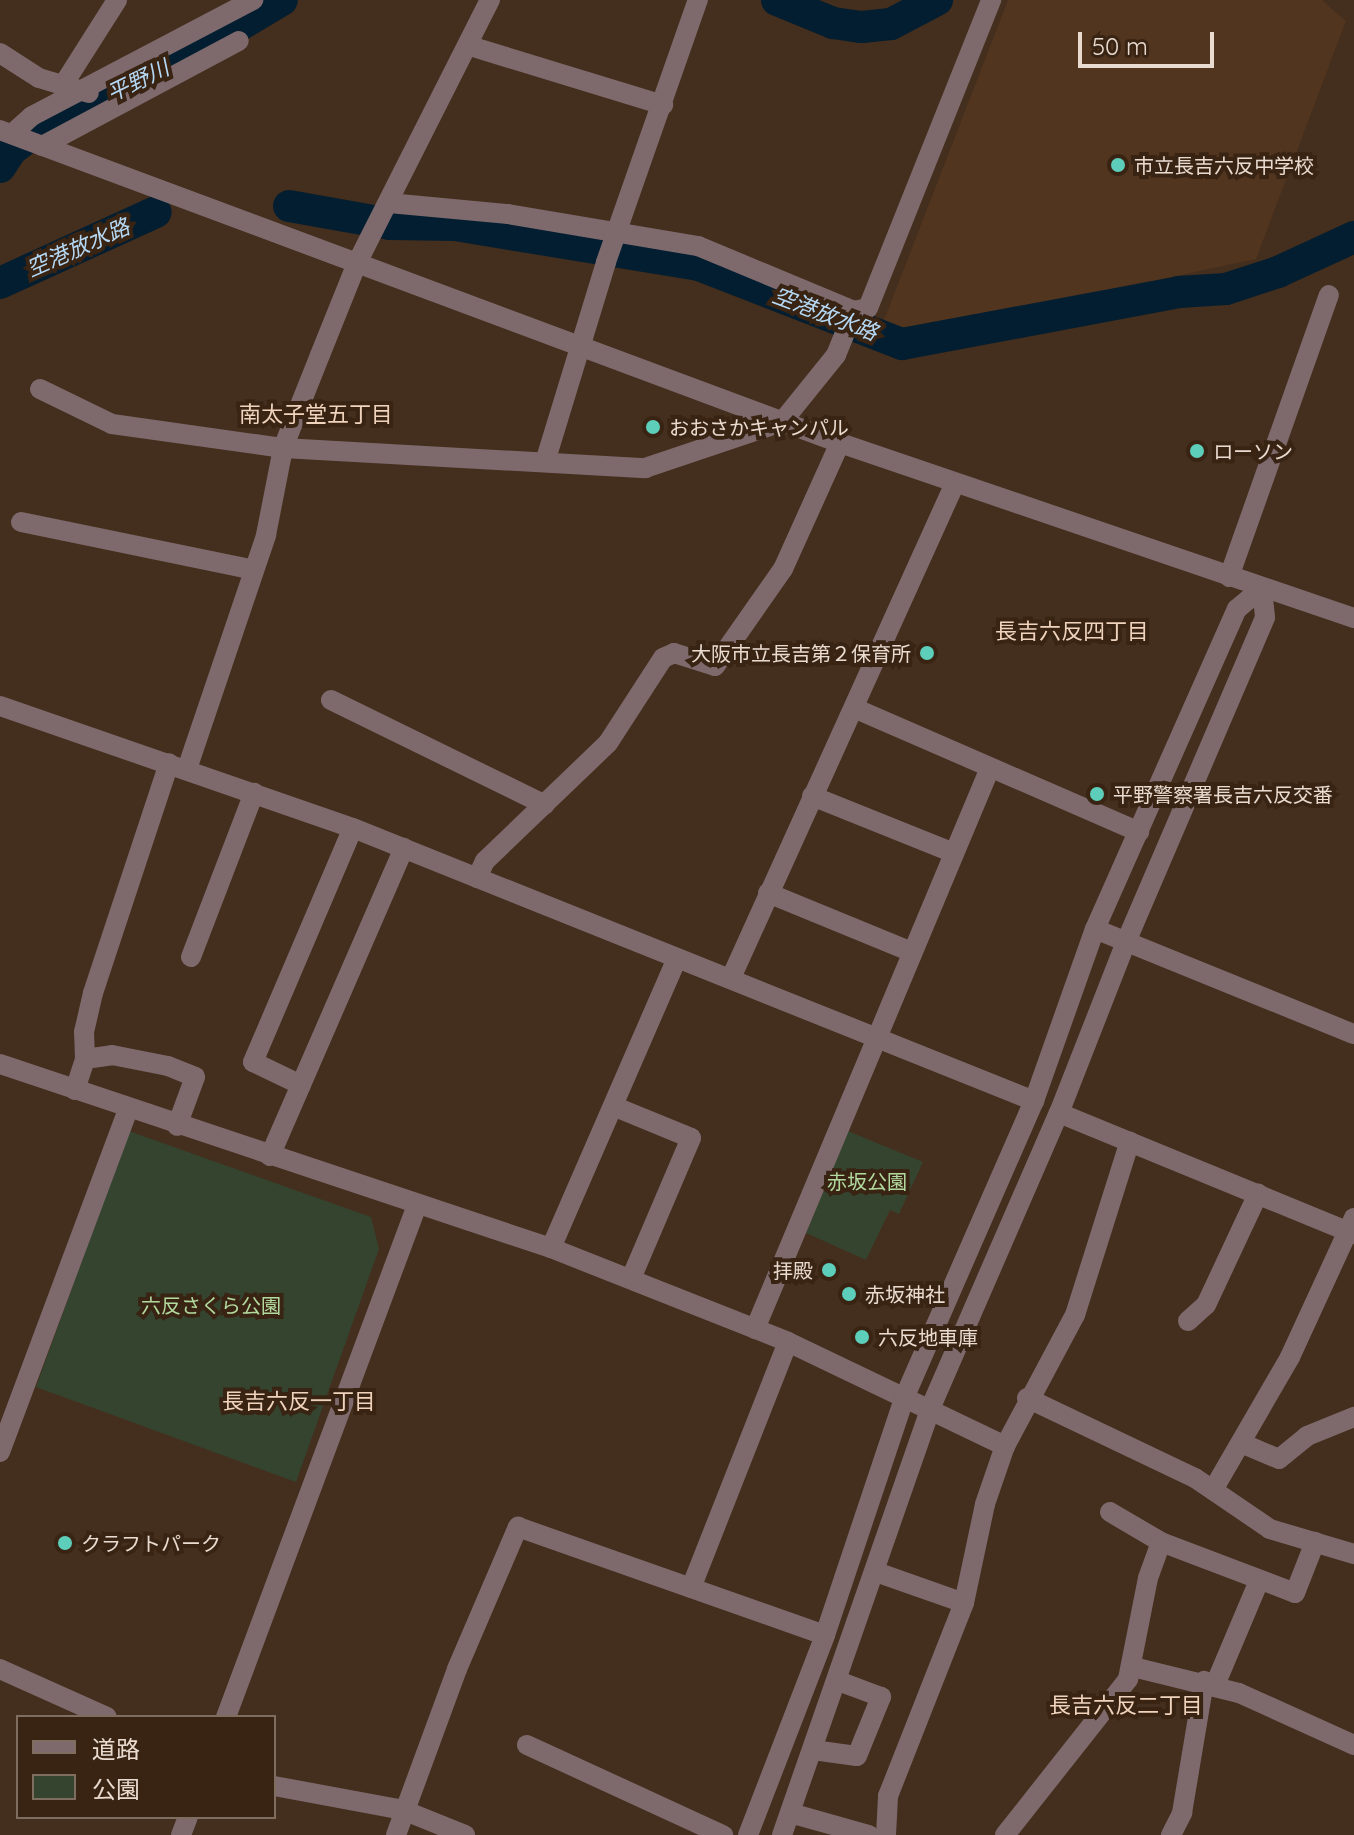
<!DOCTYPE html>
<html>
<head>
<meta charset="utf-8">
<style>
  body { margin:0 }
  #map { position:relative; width:1354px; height:1835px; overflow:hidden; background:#442e1d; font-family:Quicksand,"Noto Sans JP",sans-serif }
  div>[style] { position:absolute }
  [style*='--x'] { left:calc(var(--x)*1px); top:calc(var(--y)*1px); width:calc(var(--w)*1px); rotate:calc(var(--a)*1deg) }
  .built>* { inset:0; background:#51351f }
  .green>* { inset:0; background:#35442f }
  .river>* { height:32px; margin:-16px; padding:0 16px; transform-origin:16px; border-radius:16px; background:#031e30 }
  .minor>* { height:20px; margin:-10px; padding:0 10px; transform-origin:10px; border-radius:10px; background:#7e696c }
  .dots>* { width:22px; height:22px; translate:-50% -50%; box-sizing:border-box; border:4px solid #392413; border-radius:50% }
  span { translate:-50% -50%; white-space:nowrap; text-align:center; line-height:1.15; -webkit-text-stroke:8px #392413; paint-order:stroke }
  .poi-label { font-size:20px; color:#e9dbd0 }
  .left { translate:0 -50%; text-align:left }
  .right { translate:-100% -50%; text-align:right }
  .park-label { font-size:20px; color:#b2da9e }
  .water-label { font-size:22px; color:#b5d9f5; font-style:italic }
  .neighbourhood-label { font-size:22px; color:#efd3bd }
  .legend { position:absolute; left:16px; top:1715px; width:260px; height:104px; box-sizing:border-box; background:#392413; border:2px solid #7f6d5f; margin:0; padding:10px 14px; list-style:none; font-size:24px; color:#e9dbd0 }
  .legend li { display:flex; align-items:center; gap:16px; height:40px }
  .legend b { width:40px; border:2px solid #7f6d5f }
  .scale { position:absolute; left:1078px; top:32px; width:136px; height:36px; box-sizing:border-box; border:4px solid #e9dbd0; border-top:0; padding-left:10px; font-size:24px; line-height:28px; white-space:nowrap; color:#e9dbd0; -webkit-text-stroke:6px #392413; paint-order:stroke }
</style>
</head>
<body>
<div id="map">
  <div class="built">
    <div style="clip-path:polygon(1008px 0,1322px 0,1346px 21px,1256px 259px,901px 334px,881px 328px)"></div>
  </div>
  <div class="green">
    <div style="clip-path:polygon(129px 1131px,371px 1217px,379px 1249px,296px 1482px,36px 1387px)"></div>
    <div style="clip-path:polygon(848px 1131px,923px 1162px,899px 1214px,890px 1210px,866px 1260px,806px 1233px)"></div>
  </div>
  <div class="river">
    <div style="--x:777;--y:0;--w:61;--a:22.3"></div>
    <div style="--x:833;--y:23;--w:29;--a:8"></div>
    <div style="--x:862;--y:27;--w:29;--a:-6"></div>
    <div style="--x:891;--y:24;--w:52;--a:-27.6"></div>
    <div style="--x:0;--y:167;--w:20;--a:-57"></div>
    <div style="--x:11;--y:150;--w:31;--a:-37"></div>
    <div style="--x:36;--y:131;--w:164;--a:-26.1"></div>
    <div style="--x:183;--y:59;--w:115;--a:-30.8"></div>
    <div style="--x:289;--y:206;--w:103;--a:10.1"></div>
    <div style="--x:390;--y:224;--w:65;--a:0.9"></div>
    <div style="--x:455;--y:225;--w:247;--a:9.3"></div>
    <div style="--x:699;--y:265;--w:218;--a:21.3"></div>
    <div style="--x:902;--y:344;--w:282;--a:-10.6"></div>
    <div style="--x:1179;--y:292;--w:47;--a:-3.7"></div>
    <div style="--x:1226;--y:289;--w:55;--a:-18.1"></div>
    <div style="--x:1278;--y:272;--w:84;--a:-24.7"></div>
    <div style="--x:0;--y:283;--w:171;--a:-24.5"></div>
  </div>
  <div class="minor">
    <div style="--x:470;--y:46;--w:202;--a:17"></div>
    <div style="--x:0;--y:53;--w:46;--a:32.7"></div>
    <div style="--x:39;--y:78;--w:52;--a:16.7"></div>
    <div style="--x:65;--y:82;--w:97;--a:-57.6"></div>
    <div style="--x:0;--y:130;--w:896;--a:20.44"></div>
    <div style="--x:840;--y:443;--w:543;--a:18.8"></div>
    <div style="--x:12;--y:134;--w:27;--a:-42"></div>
    <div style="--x:32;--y:116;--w:250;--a:-27.7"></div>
    <div style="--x:42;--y:146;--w:223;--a:-28.1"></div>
    <div style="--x:389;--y:203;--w:120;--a:5.3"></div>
    <div style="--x:508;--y:214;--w:193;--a:9.6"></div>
    <div style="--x:698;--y:246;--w:169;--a:22.6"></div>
    <div style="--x:40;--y:389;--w:80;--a:25.9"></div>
    <div style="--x:112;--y:424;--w:173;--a:8"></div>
    <div style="--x:283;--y:448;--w:363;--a:3.2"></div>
    <div style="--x:645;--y:468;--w:145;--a:-18.6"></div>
    <div style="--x:782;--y:422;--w:86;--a:-51.1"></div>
    <div style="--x:836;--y:355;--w:48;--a:-67.8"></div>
    <div style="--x:854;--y:311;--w:14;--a:-12"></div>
    <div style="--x:868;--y:308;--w:332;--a:-68.2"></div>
    <div style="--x:545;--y:462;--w:209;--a:-73"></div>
    <div style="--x:606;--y:262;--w:278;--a:-70.7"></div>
    <div style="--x:21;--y:522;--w:238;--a:11.6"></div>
    <div style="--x:1229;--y:577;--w:299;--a:-70.5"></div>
    <div style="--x:331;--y:700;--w:238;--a:26.1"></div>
    <div style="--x:0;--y:706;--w:373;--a:19.1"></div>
    <div style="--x:353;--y:828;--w:734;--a:21.84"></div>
    <div style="--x:854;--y:708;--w:311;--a:23.5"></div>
    <div style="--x:187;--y:769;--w:247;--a:-71.3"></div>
    <div style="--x:266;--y:535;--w:89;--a:-78.9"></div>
    <div style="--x:283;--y:448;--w:100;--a:-68.3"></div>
    <div style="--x:320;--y:355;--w:99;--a:-68.1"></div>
    <div style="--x:357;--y:263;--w:295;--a:-63.2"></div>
    <div style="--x:812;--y:796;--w:153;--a:21.9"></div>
    <div style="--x:477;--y:878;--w:19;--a:-65"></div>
    <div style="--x:485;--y:861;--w:170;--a:-43.8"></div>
    <div style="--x:608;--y:743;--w:101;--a:-57.1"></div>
    <div style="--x:663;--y:658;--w:12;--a:-24"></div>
    <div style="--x:674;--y:653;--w:43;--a:17.6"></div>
    <div style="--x:715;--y:666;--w:118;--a:-55"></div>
    <div style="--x:783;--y:569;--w:138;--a:-65.7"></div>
    <div style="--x:768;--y:893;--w:156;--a:22.3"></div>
    <div style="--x:1095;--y:929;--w:279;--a:22.1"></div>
    <div style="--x:191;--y:957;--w:176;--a:-69"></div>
    <div style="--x:731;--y:978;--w:543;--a:-65.65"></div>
    <div style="--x:85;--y:1059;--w:27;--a:-8"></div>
    <div style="--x:112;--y:1055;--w:57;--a:11.1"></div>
    <div style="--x:168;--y:1066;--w:29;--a:22"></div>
    <div style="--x:195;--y:1077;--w:52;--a:110.2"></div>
    <div style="--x:0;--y:1064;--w:581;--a:18.47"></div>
    <div style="--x:551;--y:1248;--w:255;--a:21.6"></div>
    <div style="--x:788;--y:1342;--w:241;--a:25.6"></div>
    <div style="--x:301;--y:1085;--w:53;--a:-154.4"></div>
    <div style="--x:253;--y:1062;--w:254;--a:-66.9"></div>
    <div style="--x:75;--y:1090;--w:33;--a:-72"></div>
    <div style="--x:85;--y:1059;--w:27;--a:-92"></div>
    <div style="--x:84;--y:1032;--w:40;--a:-77"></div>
    <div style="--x:93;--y:993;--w:242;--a:-71.7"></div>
    <div style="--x:613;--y:1106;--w:84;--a:22.3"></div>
    <div style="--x:691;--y:1138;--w:153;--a:113.1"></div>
    <div style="--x:1059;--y:1113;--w:319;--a:22.3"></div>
    <div style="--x:270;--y:1156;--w:336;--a:-66.5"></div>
    <div style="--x:551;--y:1248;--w:316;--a:-66.5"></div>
    <div style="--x:1188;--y:1321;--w:24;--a:-42"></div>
    <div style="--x:1206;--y:1305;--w:123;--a:-64.9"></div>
    <div style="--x:755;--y:1329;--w:608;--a:-67.27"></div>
    <div style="--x:1027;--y:1398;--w:186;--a:25.5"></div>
    <div style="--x:1195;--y:1478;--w:91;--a:34.2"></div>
    <div style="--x:1270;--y:1529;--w:88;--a:16.6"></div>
    <div style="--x:1241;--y:1443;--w:41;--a:22.8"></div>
    <div style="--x:1279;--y:1459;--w:36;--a:-39"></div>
    <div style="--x:1307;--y:1436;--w:51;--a:-22"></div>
    <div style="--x:0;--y:1452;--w:365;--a:-69.5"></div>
    <div style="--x:1213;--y:1490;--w:154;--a:-59.9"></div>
    <div style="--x:1290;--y:1357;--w:153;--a:-65.3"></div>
    <div style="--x:1110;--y:1512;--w:59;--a:30.5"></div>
    <div style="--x:1161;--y:1542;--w:143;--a:20.8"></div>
    <div style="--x:1295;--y:1593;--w:55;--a:-68.6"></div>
    <div style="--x:876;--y:1572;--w:93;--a:19.4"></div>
    <div style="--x:691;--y:1588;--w:264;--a:-68.5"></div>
    <div style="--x:1133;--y:1667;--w:109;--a:13.8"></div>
    <div style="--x:1239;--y:1693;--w:126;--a:24.3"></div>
    <div style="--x:0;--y:1669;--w:117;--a:24.2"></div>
    <div style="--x:1215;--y:1685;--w:113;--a:-67.1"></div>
    <div style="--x:226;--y:1717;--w:546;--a:-69.54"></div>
    <div style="--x:527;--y:1745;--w:216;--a:24.7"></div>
    <div style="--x:813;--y:1750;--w:44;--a:7.8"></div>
    <div style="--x:857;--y:1756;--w:64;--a:-67.9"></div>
    <div style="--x:881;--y:1697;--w:46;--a:-159.6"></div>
    <div style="--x:274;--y:1786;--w:131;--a:10.5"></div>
    <div style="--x:403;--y:1810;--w:67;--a:22"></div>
    <div style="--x:790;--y:1813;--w:82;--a:15.6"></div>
    <div style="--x:181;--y:1835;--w:19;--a:-69"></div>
    <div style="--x:396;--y:1835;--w:177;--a:-69.8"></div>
    <div style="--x:457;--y:1669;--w:155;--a:-66.8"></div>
    <div style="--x:518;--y:1527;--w:325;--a:19.4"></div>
    <div style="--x:748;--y:1835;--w:214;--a:-68.9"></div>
    <div style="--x:825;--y:1635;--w:252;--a:-71.5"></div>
    <div style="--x:905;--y:1396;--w:322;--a:-66.4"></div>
    <div style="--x:1034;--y:1101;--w:182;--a:-70.5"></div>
    <div style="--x:1095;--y:929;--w:350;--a:-66.1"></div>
    <div style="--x:1237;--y:609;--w:33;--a:-40"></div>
    <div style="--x:782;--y:1835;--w:451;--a:-70.8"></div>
    <div style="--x:930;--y:1409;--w:323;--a:-66.5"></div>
    <div style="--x:1059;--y:1113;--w:184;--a:-68.6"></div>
    <div style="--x:1126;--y:942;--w:353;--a:-66.8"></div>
    <div style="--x:1265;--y:617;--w:29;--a:-96"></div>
    <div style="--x:886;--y:1835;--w:39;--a:-87"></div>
    <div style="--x:888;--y:1796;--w:207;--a:-68.5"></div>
    <div style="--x:964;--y:1603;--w:101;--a:-78"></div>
    <div style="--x:985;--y:1504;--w:61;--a:-71"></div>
    <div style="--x:1005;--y:1446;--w:149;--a:-61.9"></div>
    <div style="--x:1075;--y:1315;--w:182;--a:-72.5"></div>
    <div style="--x:1005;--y:1835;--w:199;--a:-51.7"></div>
    <div style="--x:1128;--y:1679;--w:103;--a:-78.8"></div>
    <div style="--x:1148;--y:1578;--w:38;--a:-70"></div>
    <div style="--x:1171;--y:1835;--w:25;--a:-63"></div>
    <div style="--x:1182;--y:1813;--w:134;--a:-80.5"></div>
  </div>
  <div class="dots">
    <div style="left:1118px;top:165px;background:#5dceb9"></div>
    <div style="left:653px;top:427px;background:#5dceb9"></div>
    <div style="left:1197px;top:451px;background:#5dceb9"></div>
    <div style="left:927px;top:653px;background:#5dceb9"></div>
    <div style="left:1097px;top:794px;background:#5dceb9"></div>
    <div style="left:829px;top:1270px;background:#5dceb9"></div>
    <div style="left:849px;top:1294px;background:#5dceb9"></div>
    <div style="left:862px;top:1337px;background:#5dceb9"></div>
    <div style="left:65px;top:1543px;background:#5dceb9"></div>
  </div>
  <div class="poi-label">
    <span class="left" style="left:1134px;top:165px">市立長吉六反中学校</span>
    <span class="left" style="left:669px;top:427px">おおさかキャンパル</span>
    <span class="left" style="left:1213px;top:451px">ローソン</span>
    <span class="right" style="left:911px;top:653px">大阪市立長吉第２保育所</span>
    <span class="left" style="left:1113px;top:794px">平野警察署長吉六反交番</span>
    <span class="right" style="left:813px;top:1270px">拝殿</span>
    <span class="left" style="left:865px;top:1294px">赤坂神社</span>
    <span class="left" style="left:878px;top:1337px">六反地車庫</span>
    <span class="left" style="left:81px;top:1543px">クラフトパーク</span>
  </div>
  <div class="park-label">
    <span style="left:867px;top:1181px">赤坂公園</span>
    <span style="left:211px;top:1305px">六反さくら公園</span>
  </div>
  <div class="water-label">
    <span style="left:138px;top:81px;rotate:-26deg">平野川</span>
    <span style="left:78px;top:248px;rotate:-24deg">空港放水路</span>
    <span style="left:825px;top:314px;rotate:21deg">空港放水路</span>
  </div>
  <div class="neighbourhood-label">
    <span style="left:316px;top:415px">南太子堂五丁目</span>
    <span style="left:1072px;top:632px">長吉六反四丁目</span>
    <span style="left:299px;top:1402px">長吉六反一丁目</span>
    <span style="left:1126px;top:1706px">長吉六反二丁目</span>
  </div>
  <ul class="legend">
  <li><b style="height:10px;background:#7e696c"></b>道路</li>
  <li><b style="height:22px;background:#35442f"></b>公園</li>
  </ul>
  <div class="scale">50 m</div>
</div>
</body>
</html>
